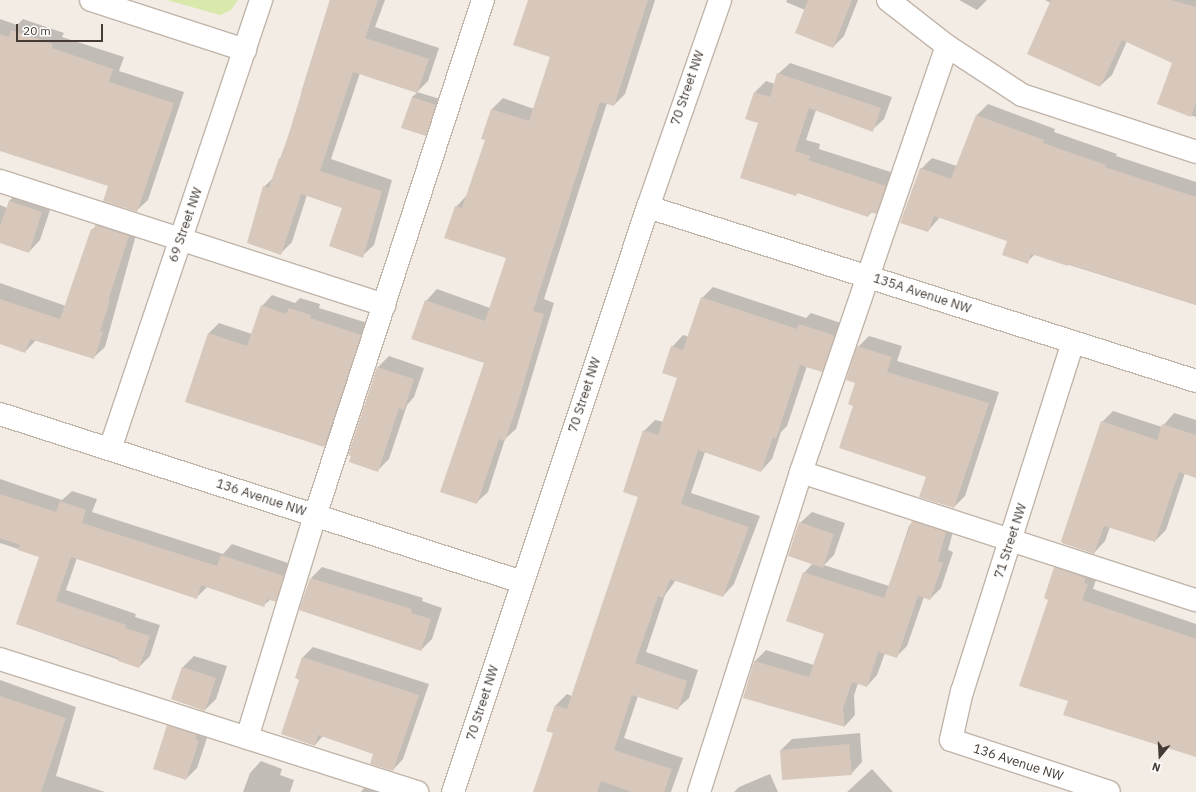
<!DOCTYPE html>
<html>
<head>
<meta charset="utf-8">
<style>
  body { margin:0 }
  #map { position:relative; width:1196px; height:792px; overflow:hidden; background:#f3ece4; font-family:"IBM Plex Sans",sans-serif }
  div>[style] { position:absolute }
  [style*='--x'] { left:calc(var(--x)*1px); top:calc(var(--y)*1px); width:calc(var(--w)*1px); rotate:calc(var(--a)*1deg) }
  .green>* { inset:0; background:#d8e9ab }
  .shadow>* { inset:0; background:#0003 }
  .building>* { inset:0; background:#d8c8bc }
  .roads { filter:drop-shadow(1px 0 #c1b4a9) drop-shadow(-1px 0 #c1b4a9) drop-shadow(0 1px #c1b4a9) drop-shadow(0 -1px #c1b4a9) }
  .minor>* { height:22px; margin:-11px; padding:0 11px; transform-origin:11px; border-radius:11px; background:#fff }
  span { translate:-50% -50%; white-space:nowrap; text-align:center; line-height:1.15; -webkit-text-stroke:3px #fff; paint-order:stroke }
  .street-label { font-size:13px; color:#453b34 }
  .north { position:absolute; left:1140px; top:736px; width:40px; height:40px; -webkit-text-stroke:3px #fff; paint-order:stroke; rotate:198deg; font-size:11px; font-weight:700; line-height:16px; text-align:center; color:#453b34 }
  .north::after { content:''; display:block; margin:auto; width:14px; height:18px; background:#453b34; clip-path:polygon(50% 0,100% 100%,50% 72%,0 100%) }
  .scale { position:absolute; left:16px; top:24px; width:87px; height:18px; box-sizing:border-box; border:2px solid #453b34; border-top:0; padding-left:5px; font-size:12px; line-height:14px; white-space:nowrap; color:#453b34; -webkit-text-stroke:3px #fff; paint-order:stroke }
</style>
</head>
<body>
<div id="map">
  <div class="green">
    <div style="clip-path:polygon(167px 0,238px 0,231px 10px,220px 15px)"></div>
  </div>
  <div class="shadow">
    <div style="clip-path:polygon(330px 0,385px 0,375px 27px,439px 48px,428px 81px,417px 92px,440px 99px,431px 129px,425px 135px,412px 97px,418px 92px,360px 73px,331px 159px,392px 180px,374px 245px,362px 256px,343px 208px,307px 195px,292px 242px,280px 254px,264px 187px,273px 178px,304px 94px,301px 93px)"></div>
    <div style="clip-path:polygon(529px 0,655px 0,625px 94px,614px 105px,607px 103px,544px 299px,554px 303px,516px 429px,505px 439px,488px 492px,476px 503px,485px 362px,426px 301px,437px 289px,490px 308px,507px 258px,456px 207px,467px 195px,486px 139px,483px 138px,492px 109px,503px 98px,534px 109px,552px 57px)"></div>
    <div style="clip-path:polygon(787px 0,858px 0,844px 36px,833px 47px,805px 10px,786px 2px)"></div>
    <div style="clip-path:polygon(959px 0,987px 0,977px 10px)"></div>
    <div style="clip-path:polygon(1045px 0,1196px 0,1196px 117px,1158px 104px,1174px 63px,1127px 41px,1112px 75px,1100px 86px,1051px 3px)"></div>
    <div style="clip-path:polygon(0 19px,17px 25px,23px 19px,64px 33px,62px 37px,124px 57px,119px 71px,184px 92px,148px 200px,136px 211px,0 79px)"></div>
    <div style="clip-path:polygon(790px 63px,892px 97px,884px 119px,872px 130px,816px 110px,806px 140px,820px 144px,819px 149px,897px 174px,887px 202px,876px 213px,872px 212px,868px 216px,799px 192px,795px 195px,759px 123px,746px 118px,755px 92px,766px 81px,775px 84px,778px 74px)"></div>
    <div style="clip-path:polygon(988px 104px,1055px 129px,1054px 132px,1117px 154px,1116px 156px,1196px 182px,1196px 305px,1035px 254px,1027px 262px,1008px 240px,940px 217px,928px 231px,921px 169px,932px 158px,957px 166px,977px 115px)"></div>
    <div style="clip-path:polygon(21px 190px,53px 201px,40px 240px,29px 252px,0 242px,0 205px,7px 208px,9px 201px)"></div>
    <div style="clip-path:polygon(107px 214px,139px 224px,105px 347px,93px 358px,36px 340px,25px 352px,0 343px,0 283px,66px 306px,92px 230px)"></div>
    <div style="clip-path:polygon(713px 287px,806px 318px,811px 313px,844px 324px,833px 360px,822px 371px,807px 366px,787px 426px,781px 432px,772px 459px,761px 471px,705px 452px,691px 493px,760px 516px,734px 584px,723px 596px,676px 580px,665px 595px,646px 652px,698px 670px,689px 698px,677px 709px,638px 696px,624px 738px,683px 758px,671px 792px,534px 792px,554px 733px,548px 731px,556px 705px,567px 694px,572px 696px,639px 497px,644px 431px,655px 420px,664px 422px,678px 377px,672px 347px,683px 335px,689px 337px,702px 298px)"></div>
    <div style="clip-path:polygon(272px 295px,295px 303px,300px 298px,320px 304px,319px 308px,371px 324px,334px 436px,324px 446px,186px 401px,209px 333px,219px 323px,252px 334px,262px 306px)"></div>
    <div style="clip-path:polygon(869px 336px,902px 346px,897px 361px,999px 392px,965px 496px,954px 507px,927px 476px,855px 405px,858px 347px)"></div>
    <div style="clip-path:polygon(389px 356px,424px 368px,414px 397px,407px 405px,389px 459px,378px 470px,349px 455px,378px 367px)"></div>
    <div style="clip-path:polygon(1113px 411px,1162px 427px,1174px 413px,1196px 420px,1196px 476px,1185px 473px,1166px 530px,1155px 541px,1110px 527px,1105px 541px,1094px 553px,1102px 422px)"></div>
    <div style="clip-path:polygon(0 479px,62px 500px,72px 491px,97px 499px,92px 512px,223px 554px,232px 544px,294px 565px,286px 590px,275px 601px,271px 599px,264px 605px,207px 587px,196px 598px,77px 558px,66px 590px,136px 614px,135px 617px,160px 625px,150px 656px,139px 667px,17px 624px,40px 556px,0 543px)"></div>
    <div style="clip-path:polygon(923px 511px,956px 521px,948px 550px,953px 552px,941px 588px,930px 599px,924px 597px,907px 646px,896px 657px,885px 653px,877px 675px,867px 686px,858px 683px,854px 696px,855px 715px,845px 726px,744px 697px,755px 661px,766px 650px,814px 665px,825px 633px,804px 573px,813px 563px,800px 523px,812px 512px,845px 523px,834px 555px,824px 565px,889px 586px,909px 526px)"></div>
    <div style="clip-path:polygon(1066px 556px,1098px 573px,1093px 589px,1196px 624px,1196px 757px,1069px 701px,1050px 599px,1055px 568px)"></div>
    <div style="clip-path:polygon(322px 567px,423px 598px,422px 601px,442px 608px,432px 639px,421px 650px,311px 578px)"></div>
    <div style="clip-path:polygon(313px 647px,429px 684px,403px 759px,393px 770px,374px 753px,323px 736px,315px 745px,300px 679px,303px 657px)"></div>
    <div style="clip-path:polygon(194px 656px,227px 666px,216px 699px,205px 710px,172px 698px,183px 667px)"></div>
    <div style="clip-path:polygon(0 680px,76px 707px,56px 776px,105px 792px,0 792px)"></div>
    <div style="clip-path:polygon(179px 715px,210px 729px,197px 768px,186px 779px,168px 726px)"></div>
    <div style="clip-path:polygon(860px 733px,862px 762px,851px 774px,781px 750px,792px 739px)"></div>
    <div style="clip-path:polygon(261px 761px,282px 769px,280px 775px,294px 780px,290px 792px,243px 792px,250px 773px)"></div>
    <div style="clip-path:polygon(872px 769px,893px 792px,847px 792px)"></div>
    <div style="clip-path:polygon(770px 774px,778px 792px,734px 792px,739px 787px)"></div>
    <div style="clip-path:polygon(368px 783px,389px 792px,361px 792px)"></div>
  </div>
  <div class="building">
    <div style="clip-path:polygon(330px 0,378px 0,365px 38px,429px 59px,417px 93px,353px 72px,320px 171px,382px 191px,363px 258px,329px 246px,342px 208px,301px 194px,281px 255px,247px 243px,263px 186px,269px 188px,279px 158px,281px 159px)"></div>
    <div style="clip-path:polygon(528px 0,648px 0,614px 106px,600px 102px,533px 311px,544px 314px,517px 406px,505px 441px,499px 439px,477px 504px,440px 492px,484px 363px,411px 339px,425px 300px,485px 321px,506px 258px,444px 238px,455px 206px,462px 208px,485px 140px,481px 139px,491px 109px,529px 121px,550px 57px,513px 45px)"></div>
    <div style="clip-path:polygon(808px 0,852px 0,833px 48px,795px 33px)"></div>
    <div style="clip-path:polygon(1051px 0,1171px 0,1196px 7px,1196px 103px,1191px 117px,1157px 104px,1172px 63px,1122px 40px,1100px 87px,1027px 54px)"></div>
    <div style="clip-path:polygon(11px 30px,53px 44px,52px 48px,113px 69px,109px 82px,174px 103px,137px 212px,103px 201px,108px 186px,0 151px,0 34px,9px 37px)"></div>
    <div style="clip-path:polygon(777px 73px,881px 108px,873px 132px,809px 108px,795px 151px,810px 156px,808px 160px,886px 186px,876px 214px,870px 212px,868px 217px,797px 193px,796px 196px,740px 178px,758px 123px,745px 119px,754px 92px,770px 97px)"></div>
    <div style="clip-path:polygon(412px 97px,436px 105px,426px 136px,401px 128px)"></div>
    <div style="clip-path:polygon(976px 115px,1044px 140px,1043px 143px,1106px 165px,1105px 167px,1196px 197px,1196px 305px,1069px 264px,1068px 266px,1031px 254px,1028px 264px,1002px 255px,1007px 241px,934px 216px,928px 232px,900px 223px,920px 168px,951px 179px)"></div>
    <div style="clip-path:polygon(9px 201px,42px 212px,29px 253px,0 243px,0 226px)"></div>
    <div style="clip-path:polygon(95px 225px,129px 236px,108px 301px,110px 301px,100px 331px,103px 332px,94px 359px,30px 339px,25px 353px,0 344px,0 299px,60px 319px,91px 229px,94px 230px)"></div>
    <div style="clip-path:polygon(701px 297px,797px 329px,799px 324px,833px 335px,834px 339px,822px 372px,800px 365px,776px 439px,773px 437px,761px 472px,698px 450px,681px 504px,749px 527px,723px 597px,670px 579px,663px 598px,658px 596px,635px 663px,687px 681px,678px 710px,632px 695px,614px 750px,672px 769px,664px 792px,632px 792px,601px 781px,597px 792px,533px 792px,553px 733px,546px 731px,555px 705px,567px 709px,638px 497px,623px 492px,643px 430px,658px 435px,677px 378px,662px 373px,671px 346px,683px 350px)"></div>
    <div style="clip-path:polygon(261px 305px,286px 314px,289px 308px,311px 315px,310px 318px,361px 335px,324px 447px,185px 402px,208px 333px,247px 346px)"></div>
    <div style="clip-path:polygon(857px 346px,892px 357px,887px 372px,989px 403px,954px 508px,919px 497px,926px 477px,839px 448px,853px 406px,848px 404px,855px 383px,846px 380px)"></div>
    <div style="clip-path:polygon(377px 367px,414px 379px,404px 410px,399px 408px,378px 472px,349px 462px,351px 456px,348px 455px)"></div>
    <div style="clip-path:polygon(1101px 421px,1157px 440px,1162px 424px,1196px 435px,1196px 478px,1179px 472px,1155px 542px,1104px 526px,1094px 554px,1062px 543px,1061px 541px)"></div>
    <div style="clip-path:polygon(0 494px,56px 512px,60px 501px,86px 510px,82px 523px,217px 566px,221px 555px,284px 576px,276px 602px,267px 599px,264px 607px,201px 585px,197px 599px,71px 557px,56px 601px,126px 625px,125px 628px,150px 636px,139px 668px,118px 661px,119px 658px,16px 624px,39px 557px,18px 550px,20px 545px,0 538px)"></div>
    <div style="clip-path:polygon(912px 521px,946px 532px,938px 561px,943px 563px,930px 600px,918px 596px,897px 658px,878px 652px,867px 687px,852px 682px,843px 708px,845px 727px,743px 698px,754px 661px,809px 677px,824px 634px,786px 621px,803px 572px,884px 598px)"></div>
    <div style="clip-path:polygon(799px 522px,834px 534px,823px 568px,788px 556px)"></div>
    <div style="clip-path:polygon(1054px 567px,1086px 578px,1084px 583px,1088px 584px,1082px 600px,1196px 639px,1196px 757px,1063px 715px,1068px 701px,1019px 686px,1048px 600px,1044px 598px)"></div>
    <div style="clip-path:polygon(310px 578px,412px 609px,411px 613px,431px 619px,421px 651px,299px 610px)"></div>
    <div style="clip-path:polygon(302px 657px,419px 695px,393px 771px,370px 764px,373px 754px,318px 735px,315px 746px,281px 734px,299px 680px,295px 678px)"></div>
    <div style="clip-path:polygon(182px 667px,216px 678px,205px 711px,171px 699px)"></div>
    <div style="clip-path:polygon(0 696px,66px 718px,41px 792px,0 792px)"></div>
    <div style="clip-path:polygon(167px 725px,197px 735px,195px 739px,199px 741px,186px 780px,153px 769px)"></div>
    <div style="clip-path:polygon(849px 744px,852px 775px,782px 780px,780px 750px)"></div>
  </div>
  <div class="roads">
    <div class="minor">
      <div style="--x:91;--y:0;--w:162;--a:18"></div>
      <div style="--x:888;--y:0;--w:75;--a:37.9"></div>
      <div style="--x:947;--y:46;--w:90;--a:33.2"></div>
      <div style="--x:1022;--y:95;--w:183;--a:18.1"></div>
      <div style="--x:0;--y:181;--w:404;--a:17.9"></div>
      <div style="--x:648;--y:207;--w:575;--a:17.62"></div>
      <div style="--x:1073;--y:342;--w:366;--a:107.6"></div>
      <div style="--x:962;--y:691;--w:50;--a:102.7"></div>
      <div style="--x:951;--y:740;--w:166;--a:18.2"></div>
      <div style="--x:0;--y:414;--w:548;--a:17.84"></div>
      <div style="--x:110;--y:449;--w:474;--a:-71.4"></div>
      <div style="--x:801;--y:472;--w:415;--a:18"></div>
      <div style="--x:0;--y:659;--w:438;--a:17.7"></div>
      <div style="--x:247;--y:738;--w:232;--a:-73"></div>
      <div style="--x:315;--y:516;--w:543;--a:-71.97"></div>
      <div style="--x:453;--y:792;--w:617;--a:-71.57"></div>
      <div style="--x:648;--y:207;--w:219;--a:-70.8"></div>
      <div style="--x:699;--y:792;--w:336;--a:-72.3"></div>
      <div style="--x:801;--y:472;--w:450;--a:-71.1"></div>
    </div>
  </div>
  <div class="street-label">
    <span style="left:688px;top:88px;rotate:-71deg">70 Street NW</span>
    <span style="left:186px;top:225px;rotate:-71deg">69 Street NW</span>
    <span style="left:922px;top:294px;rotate:18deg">135A Avenue NW</span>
    <span style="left:585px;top:395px;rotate:-72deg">70 Street NW</span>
    <span style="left:261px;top:498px;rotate:18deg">136 Avenue NW</span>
    <span style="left:1011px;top:541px;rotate:-72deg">71 Street NW</span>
    <span style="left:483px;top:703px;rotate:-72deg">70 Street NW</span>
    <span style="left:1018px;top:763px;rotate:18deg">136 Avenue NW</span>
  </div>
  <div class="north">N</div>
  <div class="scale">20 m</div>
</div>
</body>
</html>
